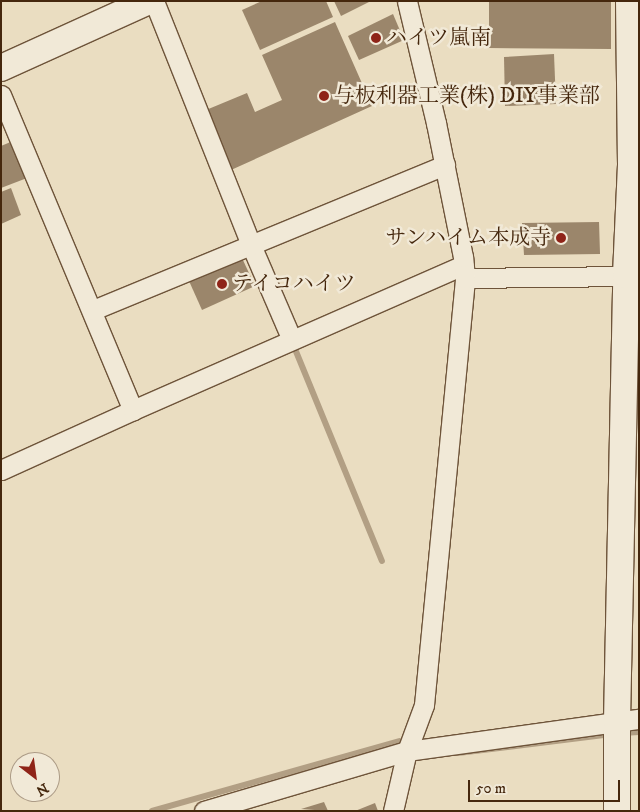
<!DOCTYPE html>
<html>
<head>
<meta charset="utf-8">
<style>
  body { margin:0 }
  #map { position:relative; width:640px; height:812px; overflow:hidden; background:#eaddc1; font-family:"IM FELL DW Pica","Noto Serif JP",serif }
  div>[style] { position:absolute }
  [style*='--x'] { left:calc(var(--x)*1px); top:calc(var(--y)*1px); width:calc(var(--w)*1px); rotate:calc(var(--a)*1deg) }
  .stream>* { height:6px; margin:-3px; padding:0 3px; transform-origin:3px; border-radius:3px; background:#b29f84 }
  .building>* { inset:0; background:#9b866b }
  .roads { filter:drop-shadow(1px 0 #6e543a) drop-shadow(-1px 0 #6e543a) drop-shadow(0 1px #6e543a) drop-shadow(0 -1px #6e543a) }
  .street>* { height:19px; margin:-9.5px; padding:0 9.5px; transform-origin:9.5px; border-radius:9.5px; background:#f1e9d7 }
  .secondary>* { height:26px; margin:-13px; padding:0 13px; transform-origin:13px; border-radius:13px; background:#f1e9d7 }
  .dots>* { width:14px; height:14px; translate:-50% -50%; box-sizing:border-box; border:2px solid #f1e9d7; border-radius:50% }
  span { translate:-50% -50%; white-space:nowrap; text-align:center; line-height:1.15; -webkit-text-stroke:5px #f1e9d7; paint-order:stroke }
  .poi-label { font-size:21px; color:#45270d }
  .left { translate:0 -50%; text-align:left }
  .right { translate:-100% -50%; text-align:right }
  .frame { position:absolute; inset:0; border:2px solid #45270d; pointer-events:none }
  .north { position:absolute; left:10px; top:752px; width:50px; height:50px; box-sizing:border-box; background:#f1e9d7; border:1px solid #ac9b86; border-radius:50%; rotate:150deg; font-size:14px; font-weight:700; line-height:20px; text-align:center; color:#45270d }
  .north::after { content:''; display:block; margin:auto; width:18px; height:22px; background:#8f2418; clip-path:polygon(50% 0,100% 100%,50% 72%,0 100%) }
  .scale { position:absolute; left:468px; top:780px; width:152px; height:22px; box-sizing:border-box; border:2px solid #45270d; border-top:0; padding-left:6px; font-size:15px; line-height:18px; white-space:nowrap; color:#45270d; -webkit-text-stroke:4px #f1e9d7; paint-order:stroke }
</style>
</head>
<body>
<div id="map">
  <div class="stream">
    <div style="--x:295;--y:349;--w:229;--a:67.7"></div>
    <div style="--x:622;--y:733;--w:17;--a:-3"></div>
    <div style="--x:458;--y:753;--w:155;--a:-7"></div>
    <div style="--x:152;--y:811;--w:257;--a:-15.8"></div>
  </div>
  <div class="building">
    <div style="clip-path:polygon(262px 1px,326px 1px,333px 17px,260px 50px,242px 10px)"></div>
    <div style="clip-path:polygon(334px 1px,371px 1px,341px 16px)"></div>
    <div style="clip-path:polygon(489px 1px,611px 1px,611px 49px,489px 48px)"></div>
    <div style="clip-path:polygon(393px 14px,404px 40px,359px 60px,348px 36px)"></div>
    <div style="clip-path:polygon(335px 22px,372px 106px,231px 170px,206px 110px,247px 93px,255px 112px,282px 100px,262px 55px)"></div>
    <div style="clip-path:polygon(554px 54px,556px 104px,505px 106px,504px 57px)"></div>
    <div style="clip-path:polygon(13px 141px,27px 178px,1px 188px,1px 146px)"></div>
    <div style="clip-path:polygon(11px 188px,21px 215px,1px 224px,1px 192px)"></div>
    <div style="clip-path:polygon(599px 222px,600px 254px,524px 255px,522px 223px)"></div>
    <div style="clip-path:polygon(242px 258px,255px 286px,202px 310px,189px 281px)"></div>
    <div style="clip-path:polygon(324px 802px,328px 811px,301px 809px)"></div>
    <div style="clip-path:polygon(375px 803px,378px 811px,355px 811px)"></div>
  </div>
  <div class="roads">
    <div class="street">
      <div style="--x:154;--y:1;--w:263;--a:68.3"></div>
      <div style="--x:251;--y:245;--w:103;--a:66.7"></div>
      <div style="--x:1;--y:95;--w:342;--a:67.3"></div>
      <div style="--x:465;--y:278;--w:173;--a:-0.7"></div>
      <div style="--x:93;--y:310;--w:381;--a:-22.4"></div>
      <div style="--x:1;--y:470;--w:145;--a:-24.4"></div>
      <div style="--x:133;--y:410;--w:361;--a:-23.7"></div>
      <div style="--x:204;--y:811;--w:212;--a:-16.5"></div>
      <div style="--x:407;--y:751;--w:234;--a:-7.9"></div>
      <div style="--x:393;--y:811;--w:62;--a:-76.9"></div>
      <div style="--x:407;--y:751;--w:49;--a:-69.7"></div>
      <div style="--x:424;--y:705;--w:429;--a:-84.5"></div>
      <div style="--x:465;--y:278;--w:21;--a:-95"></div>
      <div style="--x:463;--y:257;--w:137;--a:-101.4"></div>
      <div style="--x:436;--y:123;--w:125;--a:-103.4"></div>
    </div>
    <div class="secondary">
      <div style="--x:1;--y:68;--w:162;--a:-24.4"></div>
      <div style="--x:617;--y:811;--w:90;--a:-90"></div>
      <div style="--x:617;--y:721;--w:446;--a:-88.8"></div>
      <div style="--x:626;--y:275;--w:111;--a:-87.4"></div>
      <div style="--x:631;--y:164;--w:163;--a:-90.7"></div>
    </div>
  </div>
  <div class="dots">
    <div style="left:376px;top:38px;background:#8f2418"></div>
    <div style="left:324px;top:96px;background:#8f2418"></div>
    <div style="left:561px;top:238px;background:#8f2418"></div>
    <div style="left:222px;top:284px;background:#8f2418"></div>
  </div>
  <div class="poi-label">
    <span class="left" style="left:386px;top:38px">ハイツ嵐南</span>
    <span class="left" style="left:334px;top:96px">与板利器工業(株) DIY事業部</span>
    <span class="right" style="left:551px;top:238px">サンハイム本成寺</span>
    <span class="left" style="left:232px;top:284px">テイコハイツ</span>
  </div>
  <div class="frame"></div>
  <div class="north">N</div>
  <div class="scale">50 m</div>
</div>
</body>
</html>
